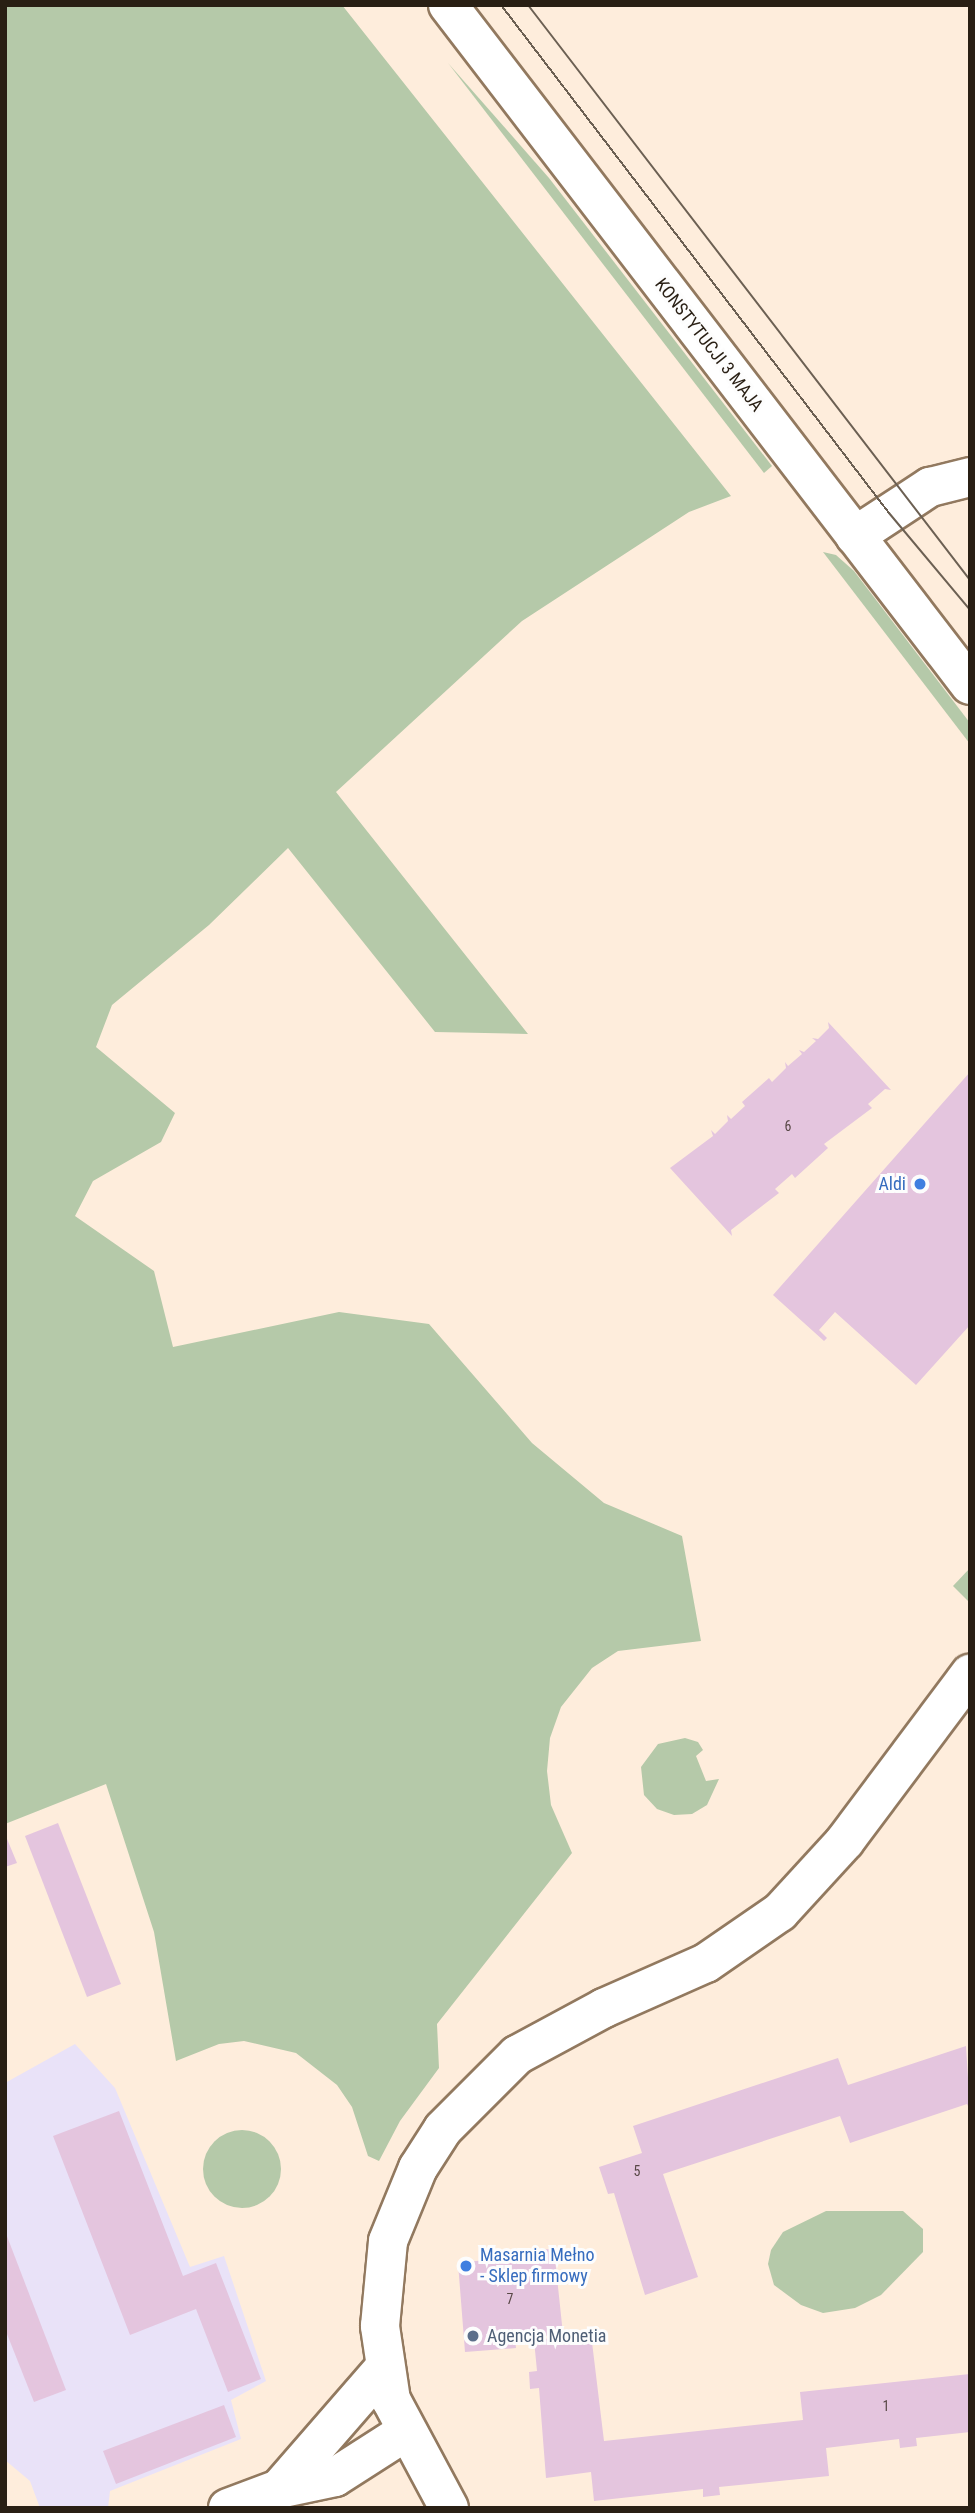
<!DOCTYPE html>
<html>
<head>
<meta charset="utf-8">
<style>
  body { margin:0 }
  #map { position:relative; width:975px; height:2513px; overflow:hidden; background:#feeddc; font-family:"Roboto Condensed",sans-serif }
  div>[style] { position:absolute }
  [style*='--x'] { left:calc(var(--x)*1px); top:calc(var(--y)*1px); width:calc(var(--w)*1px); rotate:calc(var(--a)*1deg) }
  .industrial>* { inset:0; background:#e9e2f8 }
  .green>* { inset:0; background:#b5c9a9 }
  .round { border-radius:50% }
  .building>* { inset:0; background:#e4c5de }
  .roads { filter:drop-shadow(2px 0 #92795f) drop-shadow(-2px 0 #92795f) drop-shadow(0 2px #92795f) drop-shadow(0 -2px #92795f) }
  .minor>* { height:38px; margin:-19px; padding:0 19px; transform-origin:19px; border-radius:19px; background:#fff }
  .tertiary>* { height:38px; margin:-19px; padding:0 19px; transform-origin:19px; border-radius:19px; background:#fff }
  .tram>* { height:2px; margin:-1px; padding:0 1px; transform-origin:1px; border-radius:1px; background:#6c6053 }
  .dots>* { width:19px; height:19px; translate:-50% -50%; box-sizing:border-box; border:4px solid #fdfdfd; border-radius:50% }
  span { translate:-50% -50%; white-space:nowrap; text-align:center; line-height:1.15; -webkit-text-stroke:6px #fdfdfd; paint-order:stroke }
  .number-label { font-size:14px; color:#584846 }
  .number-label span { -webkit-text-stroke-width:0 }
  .street-label { font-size:18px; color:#291f14 }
  .shop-label { font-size:18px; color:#366cbe }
  .right { translate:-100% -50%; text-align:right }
  .left { translate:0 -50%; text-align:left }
  .service-label { font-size:18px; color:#4e5e75 }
  .frame { position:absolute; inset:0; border:7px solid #291f14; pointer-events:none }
</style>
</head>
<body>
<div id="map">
  <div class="industrial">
    <div style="clip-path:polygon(75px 2044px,115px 2088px,190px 2267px,224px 2256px,266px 2381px,231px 2400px,241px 2439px,110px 2491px,108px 2508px,40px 2508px,30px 2481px,5px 2460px,5px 2083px)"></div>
  </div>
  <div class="green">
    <div style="clip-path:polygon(5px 5px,342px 5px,731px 496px,689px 512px,522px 621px,336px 792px,528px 1034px,435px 1032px,288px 848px,209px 925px,112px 1005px,96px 1047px,175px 1113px,161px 1142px,93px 1181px,75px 1216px,154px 1271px,173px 1347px,339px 1312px,429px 1324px,532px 1443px,604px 1503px,682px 1536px,701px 1641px,618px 1651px,592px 1668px,561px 1707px,550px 1738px,547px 1771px,551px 1805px,572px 1853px,437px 2024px,439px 2068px,400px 2121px,379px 2161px,368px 2156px,352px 2107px,337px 2085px,296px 2053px,244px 2041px,219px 2044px,176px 2061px,154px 1932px,106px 1784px,5px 1824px)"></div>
    <div style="clip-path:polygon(448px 63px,549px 178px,772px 466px,764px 473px)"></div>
    <div style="clip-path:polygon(823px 552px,836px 555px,854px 571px,970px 723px,970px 744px)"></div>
    <div style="clip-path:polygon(970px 1568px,970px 1603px,953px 1586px)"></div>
    <div style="clip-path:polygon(685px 1738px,698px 1742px,703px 1750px,696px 1756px,706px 1781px,719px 1779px,707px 1805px,692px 1814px,674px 1815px,657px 1809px,644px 1795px,641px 1767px,658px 1744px)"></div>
    <div class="round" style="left:203px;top:2130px;width:78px;height:78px"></div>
    <div style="clip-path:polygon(826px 2211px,903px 2211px,923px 2229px,923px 2252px,881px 2295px,855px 2308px,823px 2313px,801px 2305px,774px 2285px,768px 2264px,771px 2250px,783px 2232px)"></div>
  </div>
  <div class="building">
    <div style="clip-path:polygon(828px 1022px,891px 1090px,885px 1089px,868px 1104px,872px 1108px,824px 1144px,828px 1148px,795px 1178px,792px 1174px,775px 1189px,779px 1193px,731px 1230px,732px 1236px,670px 1168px,713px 1136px,711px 1130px,715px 1134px,728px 1121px,727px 1115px,731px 1119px,745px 1106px,742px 1102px,769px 1078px,772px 1082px,786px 1068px,785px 1062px,788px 1066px,802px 1054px,799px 1050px,804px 1052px,816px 1041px,812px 1038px,818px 1039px,829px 1028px)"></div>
    <div style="clip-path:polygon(970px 1072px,970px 1325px,916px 1385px,835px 1312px,819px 1330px,827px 1338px,824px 1341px,773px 1295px)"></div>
    <div style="clip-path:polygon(58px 1823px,121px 1984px,87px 1997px,25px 1836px)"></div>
    <div style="clip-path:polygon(5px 1834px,17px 1863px,5px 1867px)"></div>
    <div style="clip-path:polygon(966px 2046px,970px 2110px,967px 2104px,850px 2143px,840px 2116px,663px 2174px,698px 2277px,645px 2295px,614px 2193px,608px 2194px,599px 2167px,642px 2153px,633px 2126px,838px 2058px,848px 2085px)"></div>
    <div style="clip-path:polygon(119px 2111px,183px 2276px,216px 2263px,261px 2379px,228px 2392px,196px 2309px,130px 2335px,53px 2136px)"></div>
    <div style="clip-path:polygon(5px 2231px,66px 2390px,34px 2402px,5px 2329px)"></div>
    <div style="clip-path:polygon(554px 2249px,563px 2334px,515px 2339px,516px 2348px,465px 2352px,458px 2263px,503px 2258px,502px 2251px)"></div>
    <div style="clip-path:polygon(591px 2334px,604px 2441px,803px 2420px,800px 2392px,970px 2374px,970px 2432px,916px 2438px,917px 2446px,900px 2448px,899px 2439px,826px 2448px,829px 2476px,719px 2487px,720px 2495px,703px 2497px,703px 2489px,594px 2501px,591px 2472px,546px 2478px,539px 2388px,530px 2389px,529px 2372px,537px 2371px,534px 2340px)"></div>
    <div style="clip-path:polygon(224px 2405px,236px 2437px,116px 2484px,103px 2451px)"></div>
  </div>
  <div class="roads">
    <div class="minor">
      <div style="--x:855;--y:536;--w:90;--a:-33.2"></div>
      <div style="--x:930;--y:487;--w:41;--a:-14"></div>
      <div style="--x:279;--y:2489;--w:160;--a:-49"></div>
      <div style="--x:228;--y:2508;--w:54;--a:-20.4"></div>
      <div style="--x:279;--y:2489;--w:57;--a:-12.1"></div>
      <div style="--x:335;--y:2477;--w:83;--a:-32.7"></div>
      <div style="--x:449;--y:2508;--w:123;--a:-118.2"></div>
      <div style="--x:391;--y:2400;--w:75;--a:-98.5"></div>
      <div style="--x:380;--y:2326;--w:85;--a:-84.6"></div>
      <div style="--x:388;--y:2241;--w:79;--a:-67.7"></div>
      <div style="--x:418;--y:2168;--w:46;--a:-57.3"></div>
      <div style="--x:443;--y:2129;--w:105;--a:-45"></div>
      <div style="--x:517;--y:2055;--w:99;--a:-28.4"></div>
      <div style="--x:604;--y:2008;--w:111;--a:-23.8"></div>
      <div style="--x:706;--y:1963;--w:90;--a:-34.6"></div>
      <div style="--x:780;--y:1912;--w:96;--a:-47.5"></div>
      <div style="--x:845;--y:1841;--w:209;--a:-53.2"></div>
    </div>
    <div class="tertiary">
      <div style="--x:448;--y:5;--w:857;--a:52.49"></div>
    </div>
  </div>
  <div class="tram">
    <div style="--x:501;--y:5;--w:639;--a:52.63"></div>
    <div style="--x:889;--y:513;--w:126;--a:50.1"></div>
    <div style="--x:528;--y:5;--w:725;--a:52.45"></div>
  </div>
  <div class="dots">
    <div style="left:920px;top:1184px;background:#3f7fe0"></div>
    <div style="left:466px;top:2266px;background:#3f7fe0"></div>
    <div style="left:473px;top:2336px;background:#5c6f8a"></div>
  </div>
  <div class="number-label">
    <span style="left:788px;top:1126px">6</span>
    <span style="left:637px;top:2171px">5</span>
    <span style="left:510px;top:2299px">7</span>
    <span style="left:886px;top:2406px">1</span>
  </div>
  <div class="street-label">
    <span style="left:709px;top:345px;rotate:52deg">KONSTYTUCJI 3 MAJA</span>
  </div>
  <div class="shop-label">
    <span class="right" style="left:906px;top:1184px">Aldi</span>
    <span class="left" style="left:480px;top:2266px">Masarnia Mełno<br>- Sklep firmowy</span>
  </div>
  <div class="service-label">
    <span class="left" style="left:487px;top:2336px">Agencja Monetia</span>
  </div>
  <div class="frame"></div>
</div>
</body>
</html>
